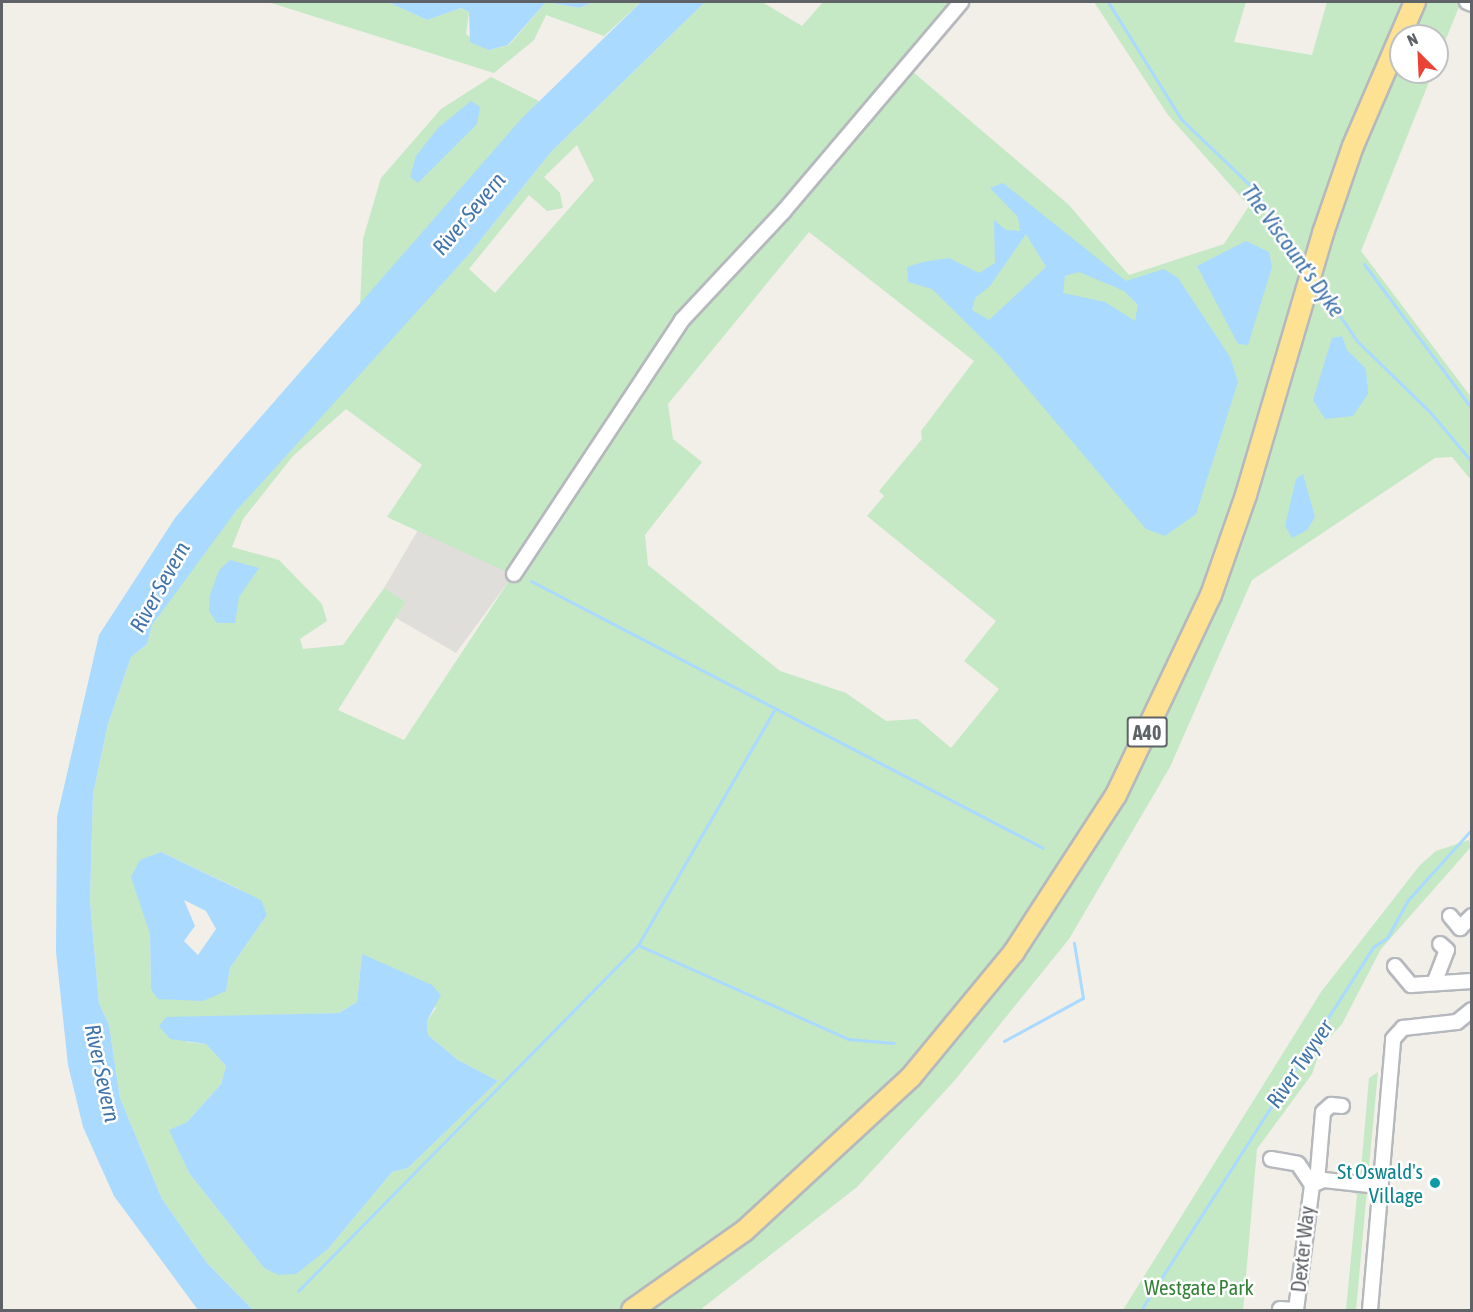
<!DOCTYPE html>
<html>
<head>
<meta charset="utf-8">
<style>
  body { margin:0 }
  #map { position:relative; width:1473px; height:1312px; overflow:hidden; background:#f1efe8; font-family:"Asap Condensed",sans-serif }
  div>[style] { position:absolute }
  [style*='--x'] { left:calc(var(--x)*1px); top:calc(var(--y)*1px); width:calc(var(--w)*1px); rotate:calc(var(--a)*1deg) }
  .industrial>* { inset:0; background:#e0deda }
  .green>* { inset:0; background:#c5e8c5 }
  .water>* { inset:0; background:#aadaff }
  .stream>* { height:3px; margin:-1.5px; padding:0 1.5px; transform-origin:1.5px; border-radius:1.5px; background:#aadaff }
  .roads { filter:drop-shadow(2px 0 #b5b8bc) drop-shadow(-2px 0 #b5b8bc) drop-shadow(0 2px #b5b8bc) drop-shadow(0 -2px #b5b8bc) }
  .minor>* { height:14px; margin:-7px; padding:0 7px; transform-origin:7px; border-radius:7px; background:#fff }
  .highway>* { height:20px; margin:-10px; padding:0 10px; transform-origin:10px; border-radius:10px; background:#fde293 }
  .dots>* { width:16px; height:16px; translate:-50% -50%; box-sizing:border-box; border:3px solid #fff; border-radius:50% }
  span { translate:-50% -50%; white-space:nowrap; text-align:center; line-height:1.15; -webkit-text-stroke:5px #fff; paint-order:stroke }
  .shield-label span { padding:2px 4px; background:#fff; border:2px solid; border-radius:4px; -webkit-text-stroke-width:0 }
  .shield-label { font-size:20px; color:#5f6368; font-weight:700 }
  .culture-label { font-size:21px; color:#0d838f }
  .right { translate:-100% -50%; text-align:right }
  .street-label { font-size:21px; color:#5f6368 }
  .park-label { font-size:21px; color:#348238 }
  .water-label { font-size:22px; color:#4174aa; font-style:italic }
  .frame { position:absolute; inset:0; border:3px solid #5f6368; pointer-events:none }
  .north { position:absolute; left:1389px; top:24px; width:60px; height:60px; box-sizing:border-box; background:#fff; border:2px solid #bfc1c3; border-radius:50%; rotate:336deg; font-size:16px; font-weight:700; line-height:24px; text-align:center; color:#5f6368 }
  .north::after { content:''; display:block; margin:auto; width:21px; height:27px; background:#ea4335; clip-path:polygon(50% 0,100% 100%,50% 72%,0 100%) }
</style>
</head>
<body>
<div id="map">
  <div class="industrial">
    <div style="clip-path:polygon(418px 530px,514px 574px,456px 653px,396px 618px,406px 602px,384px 588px)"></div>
  </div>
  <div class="green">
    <div style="clip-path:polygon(268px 2px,388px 2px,427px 20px,461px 8px,469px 12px,466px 34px,489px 50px,509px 45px,546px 2px,579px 8px,594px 2px,641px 2px,604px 36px,546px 15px,534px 40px,494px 73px)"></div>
    <div style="clip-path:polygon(evenodd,705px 2px,762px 2px,802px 26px,823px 2px,961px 2px,906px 66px,1069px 205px,1129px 275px,1224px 244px,1249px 206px,1168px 115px,1094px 2px,1246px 2px,1234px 42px,1312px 55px,1327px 2px,1461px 2px,1437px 61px,1437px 36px,1401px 36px,1401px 72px,1433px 72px,1361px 251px,1471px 397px,1471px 480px,1452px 457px,1435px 458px,1252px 580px,1170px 767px,1069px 939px,955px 1080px,857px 1187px,700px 1310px,253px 1310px,207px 1263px,162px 1199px,120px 1098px,109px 1025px,99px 1003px,90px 901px,93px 794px,108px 724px,131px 657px,147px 644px,152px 625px,213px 539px,291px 445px,470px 253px,551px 152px,705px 2px,577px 145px,594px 180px,495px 293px,469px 269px,529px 195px,547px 211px,563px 208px,560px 193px,544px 177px,577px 145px,705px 2px,809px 232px,974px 361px,921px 431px,922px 439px,879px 491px,884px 496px,867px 516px,996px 621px,964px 661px,999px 689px,951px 748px,917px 719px,886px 721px,846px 693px,780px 671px,648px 565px,645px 535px,702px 462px,673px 439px,668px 404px,809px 232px,705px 2px,346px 409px,422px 465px,387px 517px,513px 575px,404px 740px,338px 710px,406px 602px,384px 588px,343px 645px,303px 649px,300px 639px,327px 621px,322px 604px,279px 560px,232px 547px,243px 519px,293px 456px,346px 409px,705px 2px,161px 852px,239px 889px,267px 915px,230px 968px,226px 991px,151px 989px,150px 934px,140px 891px,161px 852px,705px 2px,362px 954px,436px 1008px,427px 1021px,428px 1035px,458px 1060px,498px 1081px,408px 1168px,392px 1172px,328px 1249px,295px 1274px,264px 1268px,189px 1173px,170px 1130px,187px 1122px,221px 1084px,226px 1066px,206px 1044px,187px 1042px,184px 1018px,339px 1013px,357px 1002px,362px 954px)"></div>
    <div style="clip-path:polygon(491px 77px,539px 101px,360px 307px,363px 239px,381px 178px,441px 109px)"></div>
    <div style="clip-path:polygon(1469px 840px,1471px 847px,1381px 949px,1342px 1024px,1321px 1047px,1312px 1074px,1257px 1149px,1243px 1310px,1123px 1310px,1321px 992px,1420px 865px,1436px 851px)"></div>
    <div style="clip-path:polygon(1378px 1072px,1368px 1176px,1354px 1175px,1361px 1170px,1369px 1078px)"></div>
    <div style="clip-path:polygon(1350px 1189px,1367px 1190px,1356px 1310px,1346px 1310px,1357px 1195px)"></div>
  </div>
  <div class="water">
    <div style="clip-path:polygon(388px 2px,594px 2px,579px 8px,546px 2px,508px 45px,489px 50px,470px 42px,469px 12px,461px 8px,427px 20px)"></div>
    <div style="clip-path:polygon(641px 2px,705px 2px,551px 152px,470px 253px,236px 511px,152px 625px,147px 644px,131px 657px,108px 724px,93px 794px,90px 901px,99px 1003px,109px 1025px,120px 1098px,162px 1199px,207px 1263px,253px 1310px,198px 1310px,114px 1196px,83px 1127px,68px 1065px,56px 952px,57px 817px,99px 635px,175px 518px,232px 450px,522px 118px)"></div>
    <div style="clip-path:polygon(471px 101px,480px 107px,477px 124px,418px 183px,410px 177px,416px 156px,438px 128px)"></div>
    <div style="clip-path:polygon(evenodd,1003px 183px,1126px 281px,1164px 269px,1178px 278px,1230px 357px,1238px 382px,1196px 514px,1165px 536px,1146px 529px,1000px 356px,932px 289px,908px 282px,907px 267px,923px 262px,949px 258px,979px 273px,995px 263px,994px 220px,1006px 230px,1020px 231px,1018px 217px,990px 188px,1003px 183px,1026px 234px,1046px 267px,989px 320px,972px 310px,975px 298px,990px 286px,1026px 234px,1003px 183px,1079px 272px,1124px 291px,1138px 305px,1135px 321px,1105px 302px,1063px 293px,1065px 276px,1079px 272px)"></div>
    <div style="clip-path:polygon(1246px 241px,1269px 252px,1272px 267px,1248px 345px,1238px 344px,1197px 266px)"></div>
    <div style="clip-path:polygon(1342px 336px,1347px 350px,1366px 369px,1368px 394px,1353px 416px,1325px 419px,1313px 400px,1332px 338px)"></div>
    <div style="clip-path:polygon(1303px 474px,1315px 517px,1307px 530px,1292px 538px,1285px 526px,1296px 479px)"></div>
    <div style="clip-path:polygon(230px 560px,259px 568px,239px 597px,235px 623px,217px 623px,209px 611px,210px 595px,219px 570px)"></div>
    <div style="clip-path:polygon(evenodd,161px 852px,261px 900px,267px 915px,230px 968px,226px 991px,203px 1001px,158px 999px,151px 989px,150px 934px,131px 877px,140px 860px,161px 852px,184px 900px,206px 911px,216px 929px,198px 955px,184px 941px,195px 926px,184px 900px)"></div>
    <div style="clip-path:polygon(362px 954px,432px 985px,441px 995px,427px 1021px,428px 1035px,458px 1060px,498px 1081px,408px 1168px,392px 1172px,328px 1249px,296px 1274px,278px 1275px,264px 1268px,189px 1173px,169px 1130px,187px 1122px,221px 1084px,226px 1066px,206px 1044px,170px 1039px,159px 1026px,166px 1017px,339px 1013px,357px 1002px)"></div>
  </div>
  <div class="stream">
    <div style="--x:1108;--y:2;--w:138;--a:58"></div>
    <div style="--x:1181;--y:119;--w:101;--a:43.8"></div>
    <div style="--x:1254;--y:189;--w:91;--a:55.8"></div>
    <div style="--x:1364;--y:264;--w:181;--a:53.3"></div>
    <div style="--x:1317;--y:282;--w:71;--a:55.9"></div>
    <div style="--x:1357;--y:341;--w:102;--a:44.2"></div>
    <div style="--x:1430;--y:412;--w:65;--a:50"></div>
    <div style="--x:531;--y:581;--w:577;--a:27.54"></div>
    <div style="--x:638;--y:945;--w:273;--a:-59.9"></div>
    <div style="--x:1004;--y:1041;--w:90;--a:-28.6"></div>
    <div style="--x:1083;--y:998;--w:56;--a:-99.3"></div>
    <div style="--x:298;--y:1291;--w:485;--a:-45.5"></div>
    <div style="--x:638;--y:945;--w:230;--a:24.1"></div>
    <div style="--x:848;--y:1039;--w:46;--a:5"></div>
    <div style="--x:1141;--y:1310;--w:431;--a:-57.4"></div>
    <div style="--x:1373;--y:947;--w:17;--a:-33"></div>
    <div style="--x:1387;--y:938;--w:43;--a:-61.1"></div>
    <div style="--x:1408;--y:900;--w:96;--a:-48"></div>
  </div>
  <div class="roads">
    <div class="minor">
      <div style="--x:1467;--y:2;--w:5;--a:22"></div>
      <div style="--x:514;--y:574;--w:305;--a:-56.5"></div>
      <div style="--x:682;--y:320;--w:149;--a:-46.9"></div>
      <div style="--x:784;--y:211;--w:274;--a:-49.7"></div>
      <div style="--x:1450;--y:916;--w:16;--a:50"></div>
      <div style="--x:1460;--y:928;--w:17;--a:-45"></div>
      <div style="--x:1395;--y:966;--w:25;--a:50"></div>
      <div style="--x:1411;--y:985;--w:61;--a:-3.8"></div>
      <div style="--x:1435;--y:981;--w:33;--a:-69"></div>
      <div style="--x:1447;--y:950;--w:9;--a:-139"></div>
      <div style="--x:1271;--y:1159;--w:27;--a:10"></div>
      <div style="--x:1298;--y:1164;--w:25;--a:56"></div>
      <div style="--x:1317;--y:1182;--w:70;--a:-85.1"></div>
      <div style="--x:1323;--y:1112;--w:11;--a:-41"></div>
      <div style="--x:1331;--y:1105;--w:11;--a:5"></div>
      <div style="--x:1280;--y:1309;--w:14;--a:4"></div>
      <div style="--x:1296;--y:1310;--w:126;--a:-82.7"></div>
      <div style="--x:1312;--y:1185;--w:13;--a:-23"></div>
      <div style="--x:1324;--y:1180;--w:55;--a:6.2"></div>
      <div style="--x:1370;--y:1310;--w:272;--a:-85.1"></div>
      <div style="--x:1393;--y:1039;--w:15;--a:-48"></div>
      <div style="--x:1403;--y:1028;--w:54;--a:-6.3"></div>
      <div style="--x:1457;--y:1022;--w:19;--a:-39"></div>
    </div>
    <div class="highway">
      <div style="--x:632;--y:1310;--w:137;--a:-35.2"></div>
      <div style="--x:744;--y:1231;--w:227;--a:-42.7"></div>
      <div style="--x:911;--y:1077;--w:162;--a:-50.5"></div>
      <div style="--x:1014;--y:952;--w:187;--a:-57"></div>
      <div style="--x:1116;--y:795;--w:221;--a:-64.6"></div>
      <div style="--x:1211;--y:595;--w:106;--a:-70.7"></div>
      <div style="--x:1246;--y:495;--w:273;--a:-73.6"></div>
      <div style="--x:1323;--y:233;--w:92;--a:-71"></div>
      <div style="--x:1353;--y:146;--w:157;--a:-66.7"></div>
    </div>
  </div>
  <div class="dots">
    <div style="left:1435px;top:1183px;background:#0f9aa8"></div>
  </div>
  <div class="shield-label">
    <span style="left:1147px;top:732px">A40</span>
  </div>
  <div class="culture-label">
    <span class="right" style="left:1423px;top:1183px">St Oswald's<br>Village</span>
  </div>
  <div class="street-label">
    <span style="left:1302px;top:1249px;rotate:-84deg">Dexter Way</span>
  </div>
  <div class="park-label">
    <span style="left:1199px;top:1287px">Westgate Park</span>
  </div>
  <div class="water-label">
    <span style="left:469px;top:214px;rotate:-50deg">River Severn</span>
    <span style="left:1293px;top:251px;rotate:54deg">The Viscount's Dyke</span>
    <span style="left:160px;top:587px;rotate:-61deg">River Severn</span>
    <span style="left:1300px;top:1064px;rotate:-56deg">River Twyver</span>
    <span style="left:102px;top:1073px;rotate:78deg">River Severn</span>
  </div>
  <div class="frame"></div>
  <div class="north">N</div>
</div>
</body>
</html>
